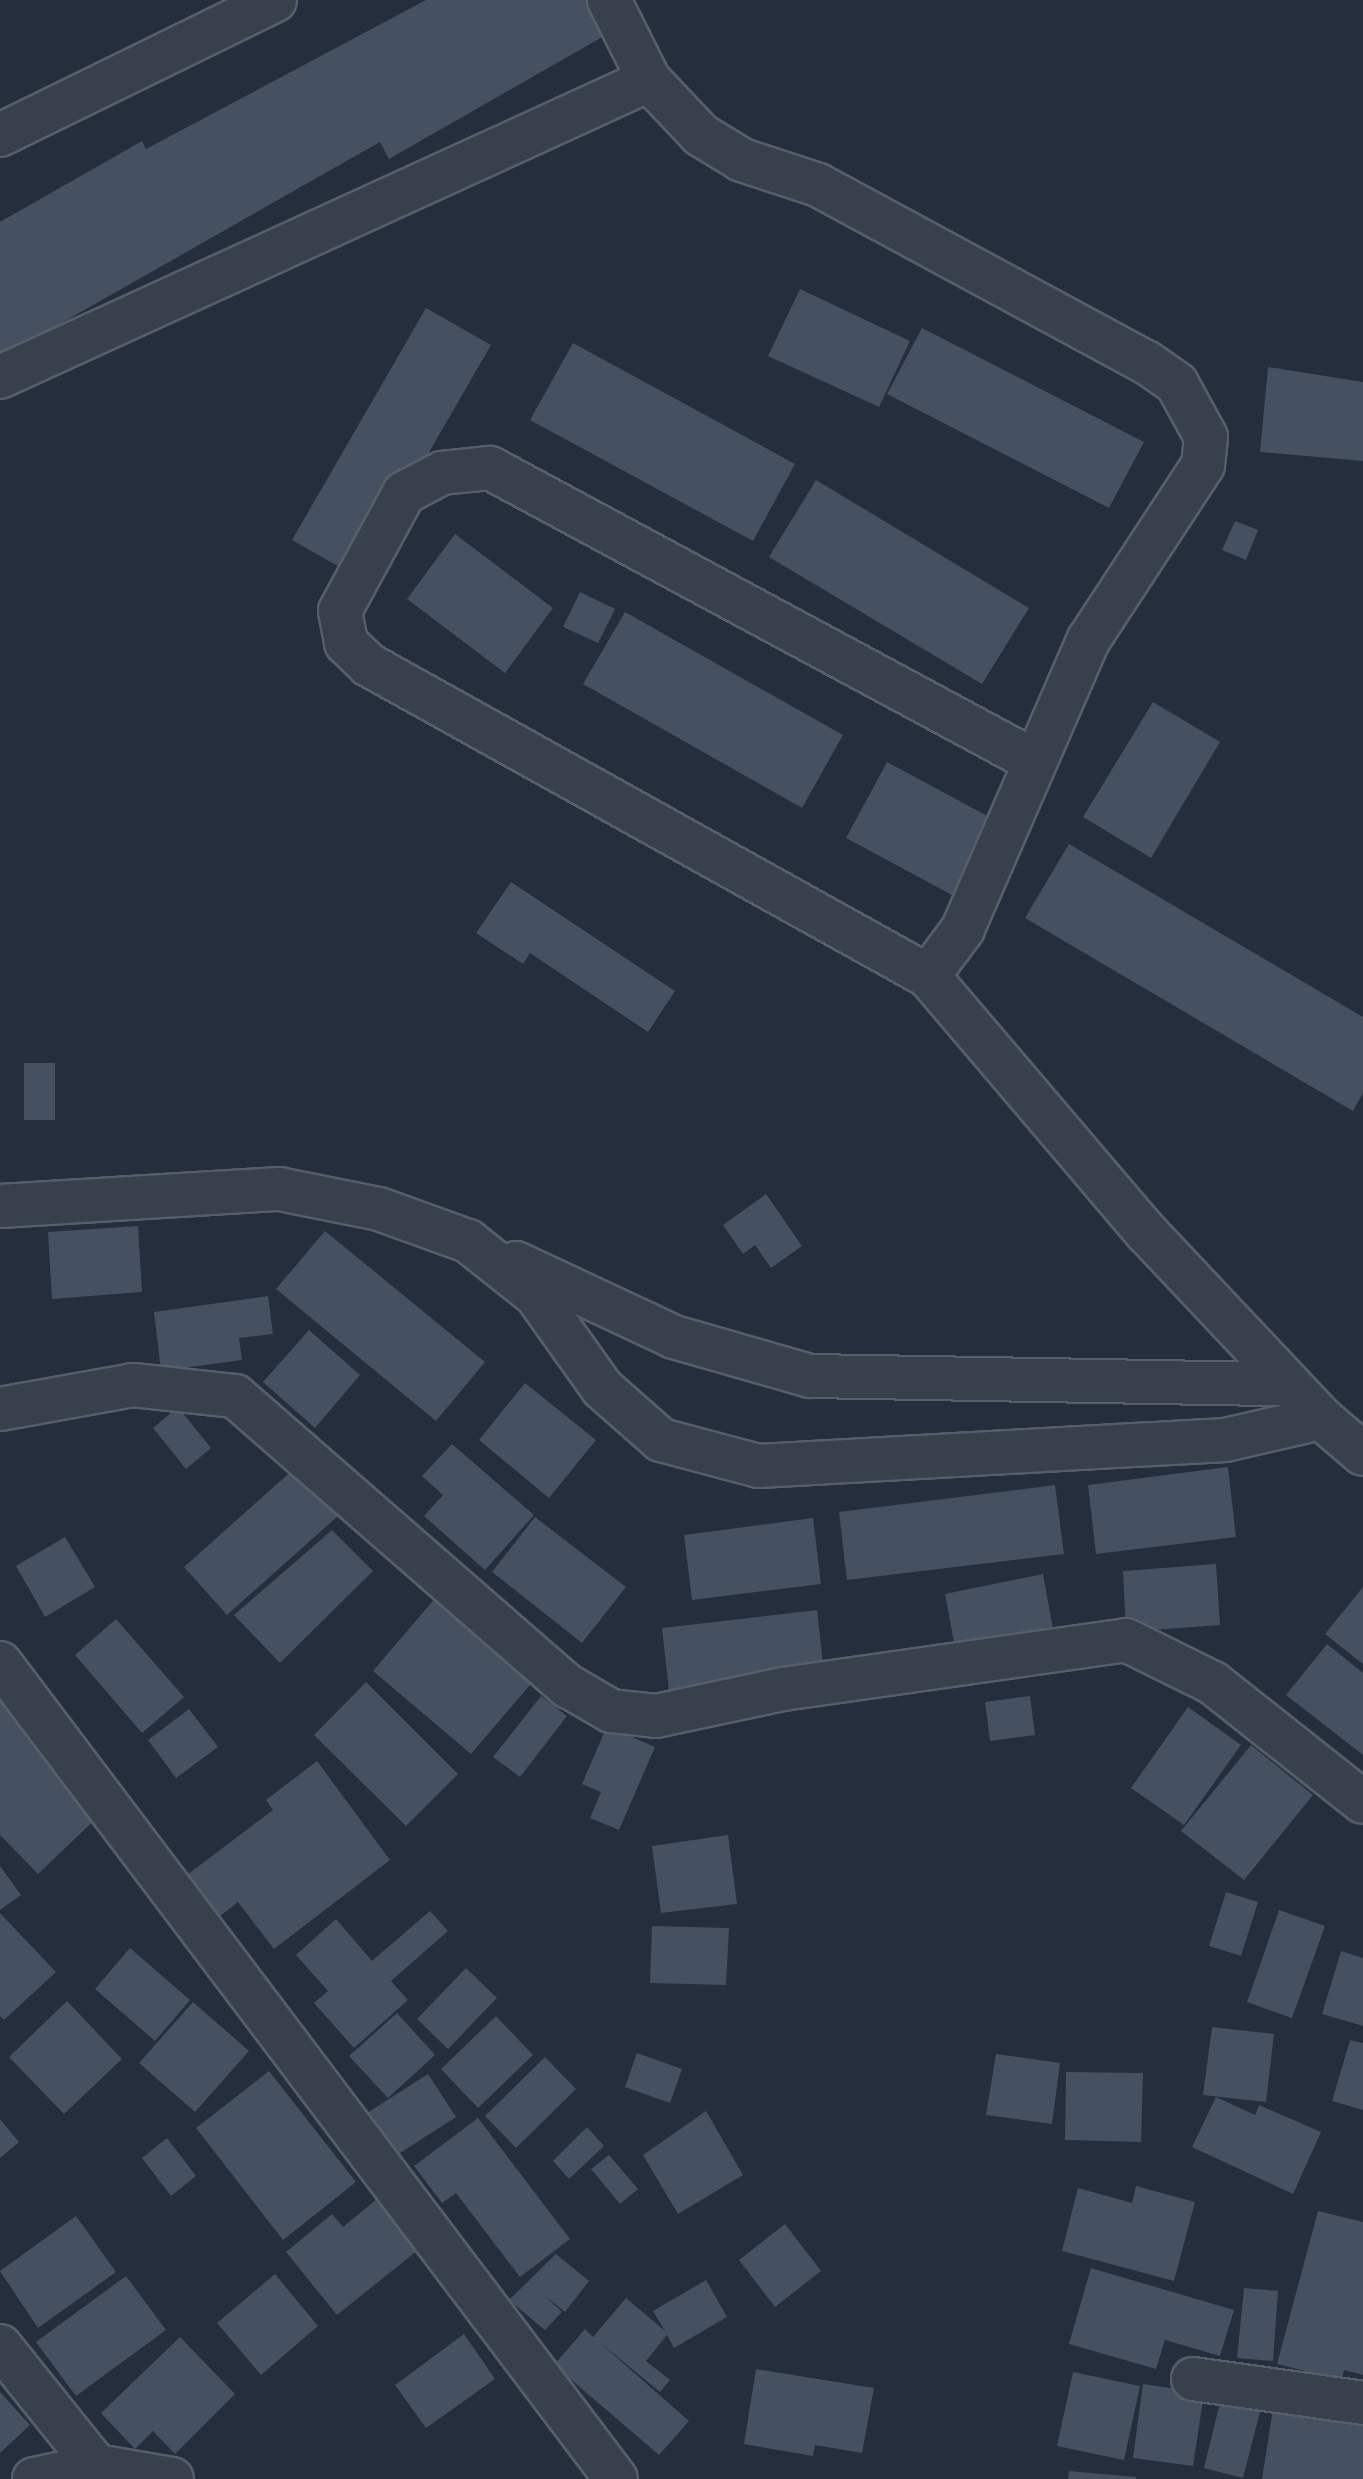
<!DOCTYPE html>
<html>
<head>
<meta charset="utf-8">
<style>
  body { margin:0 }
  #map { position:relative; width:1363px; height:2479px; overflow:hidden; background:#242e3c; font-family:"Varela Round",sans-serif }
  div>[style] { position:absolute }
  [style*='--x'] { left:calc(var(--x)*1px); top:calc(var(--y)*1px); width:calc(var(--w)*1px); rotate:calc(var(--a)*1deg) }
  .building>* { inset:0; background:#455060 }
  .roads { filter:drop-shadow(2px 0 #565e6a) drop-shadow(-2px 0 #565e6a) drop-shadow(0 2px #565e6a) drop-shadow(0 -2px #565e6a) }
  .street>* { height:42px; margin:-21px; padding:0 21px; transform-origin:21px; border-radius:21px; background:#38404c }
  span { translate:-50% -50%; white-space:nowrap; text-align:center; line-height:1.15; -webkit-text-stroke:7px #1d2531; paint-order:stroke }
</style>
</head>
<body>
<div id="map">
  <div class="building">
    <div style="clip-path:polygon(426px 0,602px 0,618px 28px,389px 159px,380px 142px,0 358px,0 222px,142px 141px,146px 149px)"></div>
    <div style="clip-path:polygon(800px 289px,910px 341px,879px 407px,768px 356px)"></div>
    <div style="clip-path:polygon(426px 308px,491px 345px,357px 577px,292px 540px)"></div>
    <div style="clip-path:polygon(922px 328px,1144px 442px,1109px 508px,887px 394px)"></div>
    <div style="clip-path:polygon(573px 343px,795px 464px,753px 541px,530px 420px)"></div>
    <div style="clip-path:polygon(1268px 367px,1363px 382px,1363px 461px,1260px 452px)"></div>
    <div style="clip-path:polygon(816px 480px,1029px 608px,982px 684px,769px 557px)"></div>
    <div style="clip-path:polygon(1235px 521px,1258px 530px,1246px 560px,1222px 550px)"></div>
    <div style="clip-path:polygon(455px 534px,553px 608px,505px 673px,407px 599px)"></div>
    <div style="clip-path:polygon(580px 592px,615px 609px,598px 643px,563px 627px)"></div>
    <div style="clip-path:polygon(625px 612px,843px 735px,802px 808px,583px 684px)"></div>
    <div style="clip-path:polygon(1153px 702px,1220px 742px,1151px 858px,1083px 817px)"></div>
    <div style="clip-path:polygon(887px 762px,993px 819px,952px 895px,846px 838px)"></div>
    <div style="clip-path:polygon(1069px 844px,1363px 1017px,1363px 1093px,1353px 1111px,1025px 918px)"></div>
    <div style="clip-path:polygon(511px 882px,675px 991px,648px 1032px,530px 953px,523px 964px,476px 933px)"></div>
    <div style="clip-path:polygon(24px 1063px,55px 1063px,55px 1120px,24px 1120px)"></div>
    <div style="clip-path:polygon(766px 1194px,802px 1246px,771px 1268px,755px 1245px,743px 1254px,723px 1225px)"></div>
    <div style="clip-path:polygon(138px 1226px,142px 1292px,52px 1299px,48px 1232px)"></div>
    <div style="clip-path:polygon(325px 1231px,485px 1362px,436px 1421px,276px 1289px)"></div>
    <div style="clip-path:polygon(268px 1296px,273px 1334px,239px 1338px,242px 1360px,161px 1371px,154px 1312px)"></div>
    <div style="clip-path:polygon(309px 1330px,360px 1375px,315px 1428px,263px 1382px)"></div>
    <div style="clip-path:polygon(525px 1383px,596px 1440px,549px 1498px,479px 1440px)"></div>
    <div style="clip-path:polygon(178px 1407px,211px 1448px,186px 1469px,153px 1428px)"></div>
    <div style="clip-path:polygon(452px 1444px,534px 1515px,485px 1570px,424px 1516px,443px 1495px,422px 1476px)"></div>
    <div style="clip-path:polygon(296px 1467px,339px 1515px,227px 1615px,184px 1567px)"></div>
    <div style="clip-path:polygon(1228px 1467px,1236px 1537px,1096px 1554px,1088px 1485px)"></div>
    <div style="clip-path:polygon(1055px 1485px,1064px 1554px,847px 1580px,839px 1512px)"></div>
    <div style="clip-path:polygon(535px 1517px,626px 1587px,582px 1643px,492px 1572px)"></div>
    <div style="clip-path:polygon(813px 1518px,821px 1584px,692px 1600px,684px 1535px)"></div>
    <div style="clip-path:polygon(332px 1530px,373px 1571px,280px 1663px,234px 1615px)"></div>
    <div style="clip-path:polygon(65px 1537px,95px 1587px,45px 1617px,16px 1566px)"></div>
    <div style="clip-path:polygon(1216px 1564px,1220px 1625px,1126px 1632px,1123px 1571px)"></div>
    <div style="clip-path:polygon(1043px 1574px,1054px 1634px,956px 1653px,945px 1594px)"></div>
    <div style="clip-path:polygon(1363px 1587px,1363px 1664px,1325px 1634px)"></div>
    <div style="clip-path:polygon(437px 1596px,535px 1679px,471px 1754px,373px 1671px)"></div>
    <div style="clip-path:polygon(817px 1610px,824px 1673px,669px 1691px,662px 1628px)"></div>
    <div style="clip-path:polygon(116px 1619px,184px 1697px,142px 1733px,75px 1655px)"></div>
    <div style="clip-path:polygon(1327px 1644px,1363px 1673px,1363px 1755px,1286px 1695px)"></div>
    <div style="clip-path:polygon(366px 1682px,458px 1774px,406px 1826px,314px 1735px)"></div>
    <div style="clip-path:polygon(541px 1696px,567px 1716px,520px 1777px,493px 1757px)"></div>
    <div style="clip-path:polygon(1030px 1696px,1035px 1735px,990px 1741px,985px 1702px)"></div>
    <div style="clip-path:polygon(0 1699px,105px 1810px,38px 1874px,0 1835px)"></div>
    <div style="clip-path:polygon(1188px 1707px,1241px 1745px,1184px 1825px,1131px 1788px)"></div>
    <div style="clip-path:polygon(189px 1709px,218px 1747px,176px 1778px,148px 1740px)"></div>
    <div style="clip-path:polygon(607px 1726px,655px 1747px,619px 1830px,590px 1818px,601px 1792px,582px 1784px)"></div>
    <div style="clip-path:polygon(1251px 1745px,1313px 1795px,1244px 1880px,1181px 1831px)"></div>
    <div style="clip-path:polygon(317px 1761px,390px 1860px,274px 1949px,238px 1902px,211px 1923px,179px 1881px,273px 1810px,266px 1800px)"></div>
    <div style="clip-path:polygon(728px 1835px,737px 1904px,661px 1913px,652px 1846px)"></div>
    <div style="clip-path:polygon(0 1866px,21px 1895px,0 1910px)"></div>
    <div style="clip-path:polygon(1226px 1892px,1258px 1902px,1241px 1956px,1209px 1946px)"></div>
    <div style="clip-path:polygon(1279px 1910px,1325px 1926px,1292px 2018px,1247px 2002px)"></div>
    <div style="clip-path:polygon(430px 1911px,448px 1931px,391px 1981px,408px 2000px,354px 2048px,314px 2003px,328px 1991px,296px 1955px,336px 1919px,372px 1961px)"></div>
    <div style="clip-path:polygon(0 1913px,56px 1972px,4px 2020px,0 2016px)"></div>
    <div style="clip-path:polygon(652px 1926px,729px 1928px,726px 1985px,650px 1983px)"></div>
    <div style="clip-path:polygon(130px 1948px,190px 2000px,155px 2041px,95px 1989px)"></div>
    <div style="clip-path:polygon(1341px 1951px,1363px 1958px,1363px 2026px,1322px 2014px)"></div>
    <div style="clip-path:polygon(466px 1968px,497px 1998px,448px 2049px,417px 2019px)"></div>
    <div style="clip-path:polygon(67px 2001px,122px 2059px,64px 2114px,9px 2057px)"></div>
    <div style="clip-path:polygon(193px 2002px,249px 2051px,195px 2112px,139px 2063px)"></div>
    <div style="clip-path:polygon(397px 2013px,435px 2055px,388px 2098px,349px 2056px)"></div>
    <div style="clip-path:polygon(496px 2016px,533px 2055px,478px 2108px,441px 2069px)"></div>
    <div style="clip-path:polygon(1212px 2027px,1274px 2034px,1266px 2102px,1203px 2095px)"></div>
    <div style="clip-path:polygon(1350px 2040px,1363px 2043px,1363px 2110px,1332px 2101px)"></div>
    <div style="clip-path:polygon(637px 2053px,682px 2069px,670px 2103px,625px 2087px)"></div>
    <div style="clip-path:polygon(996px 2054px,1060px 2063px,1052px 2124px,986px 2115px)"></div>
    <div style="clip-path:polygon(545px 2057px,576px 2089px,516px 2148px,485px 2116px)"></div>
    <div style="clip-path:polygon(269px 2071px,356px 2182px,283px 2240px,196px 2128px)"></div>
    <div style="clip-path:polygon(1066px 2072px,1143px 2073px,1141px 2142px,1065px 2140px)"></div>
    <div style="clip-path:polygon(428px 2074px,456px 2117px,394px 2157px,367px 2113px)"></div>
    <div style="clip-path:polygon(1216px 2097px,1255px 2115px,1259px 2105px,1321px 2132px,1293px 2194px,1192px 2147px)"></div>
    <div style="clip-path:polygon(706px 2111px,743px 2175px,678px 2214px,643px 2155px)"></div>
    <div style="clip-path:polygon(478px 2118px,570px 2239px,520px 2277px,456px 2193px,442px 2203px,414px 2166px)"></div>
    <div style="clip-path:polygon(0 2119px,19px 2142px,0 2158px)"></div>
    <div style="clip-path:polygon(587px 2127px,604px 2146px,569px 2179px,553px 2161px)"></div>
    <div style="clip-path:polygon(167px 2138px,196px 2176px,171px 2196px,142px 2158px)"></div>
    <div style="clip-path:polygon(609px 2155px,638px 2189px,620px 2204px,591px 2169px)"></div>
    <div style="clip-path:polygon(1136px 2186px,1195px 2202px,1174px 2281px,1062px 2251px,1078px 2188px,1132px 2203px)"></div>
    <div style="clip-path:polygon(377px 2199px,418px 2250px,337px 2315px,286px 2252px,332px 2214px,343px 2227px)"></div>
    <div style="clip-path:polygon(1318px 2211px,1363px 2222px,1363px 2375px,1344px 2370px,1342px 2380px,1277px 2364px)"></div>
    <div style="clip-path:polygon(76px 2216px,116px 2272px,38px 2328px,0 2271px)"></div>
    <div style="clip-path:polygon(785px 2224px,821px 2271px,775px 2307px,739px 2260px)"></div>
    <div style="clip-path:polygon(556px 2254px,589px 2281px,565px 2312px,544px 2295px,562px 2312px,545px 2330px,509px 2300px)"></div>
    <div style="clip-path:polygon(1091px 2268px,1234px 2310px,1220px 2356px,1165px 2340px,1156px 2369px,1069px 2344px)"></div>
    <div style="clip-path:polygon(275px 2274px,318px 2326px,261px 2375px,217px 2323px)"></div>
    <div style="clip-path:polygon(126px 2276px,166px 2330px,76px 2396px,36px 2342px)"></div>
    <div style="clip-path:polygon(706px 2280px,727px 2317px,674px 2348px,667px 2335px,646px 2361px,670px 2380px,660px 2392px,598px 2341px,689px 2421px,659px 2455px,554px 2365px,585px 2329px,593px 2337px,626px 2298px,665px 2331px,653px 2311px)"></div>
    <div style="clip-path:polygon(1244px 2288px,1278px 2291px,1273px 2361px,1237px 2358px)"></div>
    <div style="clip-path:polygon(464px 2334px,495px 2379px,426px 2428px,395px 2385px)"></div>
    <div style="clip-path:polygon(180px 2337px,235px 2394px,175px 2454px,153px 2431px,135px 2449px,101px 2413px)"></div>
    <div style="clip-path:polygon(756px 2369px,874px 2388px,862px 2453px,815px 2445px,813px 2456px,744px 2444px)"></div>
    <div style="clip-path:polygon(1073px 2372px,1140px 2386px,1124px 2460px,1057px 2446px)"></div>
    <div style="clip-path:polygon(1143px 2384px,1204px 2393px,1193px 2466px,1133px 2458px)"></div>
    <div style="clip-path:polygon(0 2392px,30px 2425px,0 2453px)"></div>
    <div style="clip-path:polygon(1222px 2394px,1262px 2404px,1243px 2478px,1204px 2468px)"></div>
    <div style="clip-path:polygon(1274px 2402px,1363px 2415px,1363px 2479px,1262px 2479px)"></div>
    <div style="clip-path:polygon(1069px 2471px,1136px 2477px,1136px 2479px,1068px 2479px)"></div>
  </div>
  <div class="roads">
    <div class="street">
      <div style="--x:609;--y:0;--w:89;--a:63.4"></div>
      <div style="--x:649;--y:80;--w:76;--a:46.6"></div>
      <div style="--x:701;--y:135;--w:48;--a:31.4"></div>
      <div style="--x:742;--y:160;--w:80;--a:18.2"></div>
      <div style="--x:818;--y:185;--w:373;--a:28.4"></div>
      <div style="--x:1146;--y:362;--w:38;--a:35"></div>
      <div style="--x:1177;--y:384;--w:60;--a:61.3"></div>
      <div style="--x:1206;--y:437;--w:28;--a:96"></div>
      <div style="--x:1203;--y:465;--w:210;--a:123.2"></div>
      <div style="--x:1088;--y:641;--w:314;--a:113.5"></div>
      <div style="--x:963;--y:929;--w:59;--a:126.7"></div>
      <div style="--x:0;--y:135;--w:306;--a:-26.1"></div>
      <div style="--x:0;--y:377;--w:714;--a:-24.59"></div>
      <div style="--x:1034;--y:761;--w:618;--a:-151.69"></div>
      <div style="--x:490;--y:468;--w:48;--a:174.1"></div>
      <div style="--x:442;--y:473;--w:43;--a:152.2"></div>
      <div style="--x:404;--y:493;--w:134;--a:118.5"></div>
      <div style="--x:340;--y:611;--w:33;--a:79"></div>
      <div style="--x:346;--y:643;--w:32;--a:44"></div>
      <div style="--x:369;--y:665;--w:640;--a:29.09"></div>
      <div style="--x:928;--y:976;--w:336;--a:49.6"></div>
      <div style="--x:1146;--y:1232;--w:255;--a:46.7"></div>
      <div style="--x:0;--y:1206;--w:280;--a:-3.5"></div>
      <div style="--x:279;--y:1189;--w:102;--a:11.3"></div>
      <div style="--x:379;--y:1209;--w:95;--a:19.8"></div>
      <div style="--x:468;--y:1241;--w:87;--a:38.5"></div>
      <div style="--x:536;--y:1295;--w:114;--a:54.6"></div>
      <div style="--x:602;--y:1388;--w:79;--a:41.4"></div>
      <div style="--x:661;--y:1440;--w:101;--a:14.9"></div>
      <div style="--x:759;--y:1466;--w:467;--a:-3.2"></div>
      <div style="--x:1225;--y:1440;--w:98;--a:-12.9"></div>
      <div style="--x:1321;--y:1418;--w:55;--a:40.6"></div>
      <div style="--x:516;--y:1263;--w:174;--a:25.1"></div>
      <div style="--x:674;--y:1337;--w:141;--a:16"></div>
      <div style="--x:810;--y:1376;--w:478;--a:1"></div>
      <div style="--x:0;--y:1409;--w:135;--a:-10.2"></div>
      <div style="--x:133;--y:1385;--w:103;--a:6.2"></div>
      <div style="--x:235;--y:1396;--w:442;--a:41.1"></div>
      <div style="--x:568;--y:1686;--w:50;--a:30.2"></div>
      <div style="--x:611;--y:1711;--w:45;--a:6.3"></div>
      <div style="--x:656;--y:1716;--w:130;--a:-12"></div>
      <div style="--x:783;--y:1689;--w:346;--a:-8.1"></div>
      <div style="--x:1126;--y:1640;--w:97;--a:26.3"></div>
      <div style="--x:1213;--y:1683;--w:191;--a:38.4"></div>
      <div style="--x:0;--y:1663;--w:1022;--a:52.95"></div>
      <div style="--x:0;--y:2346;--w:154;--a:51.3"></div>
      <div style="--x:1193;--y:2379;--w:172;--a:8"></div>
      <div style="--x:34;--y:2479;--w:63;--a:-11.8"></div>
      <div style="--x:96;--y:2466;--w:77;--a:9.7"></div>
    </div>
  </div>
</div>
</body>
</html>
